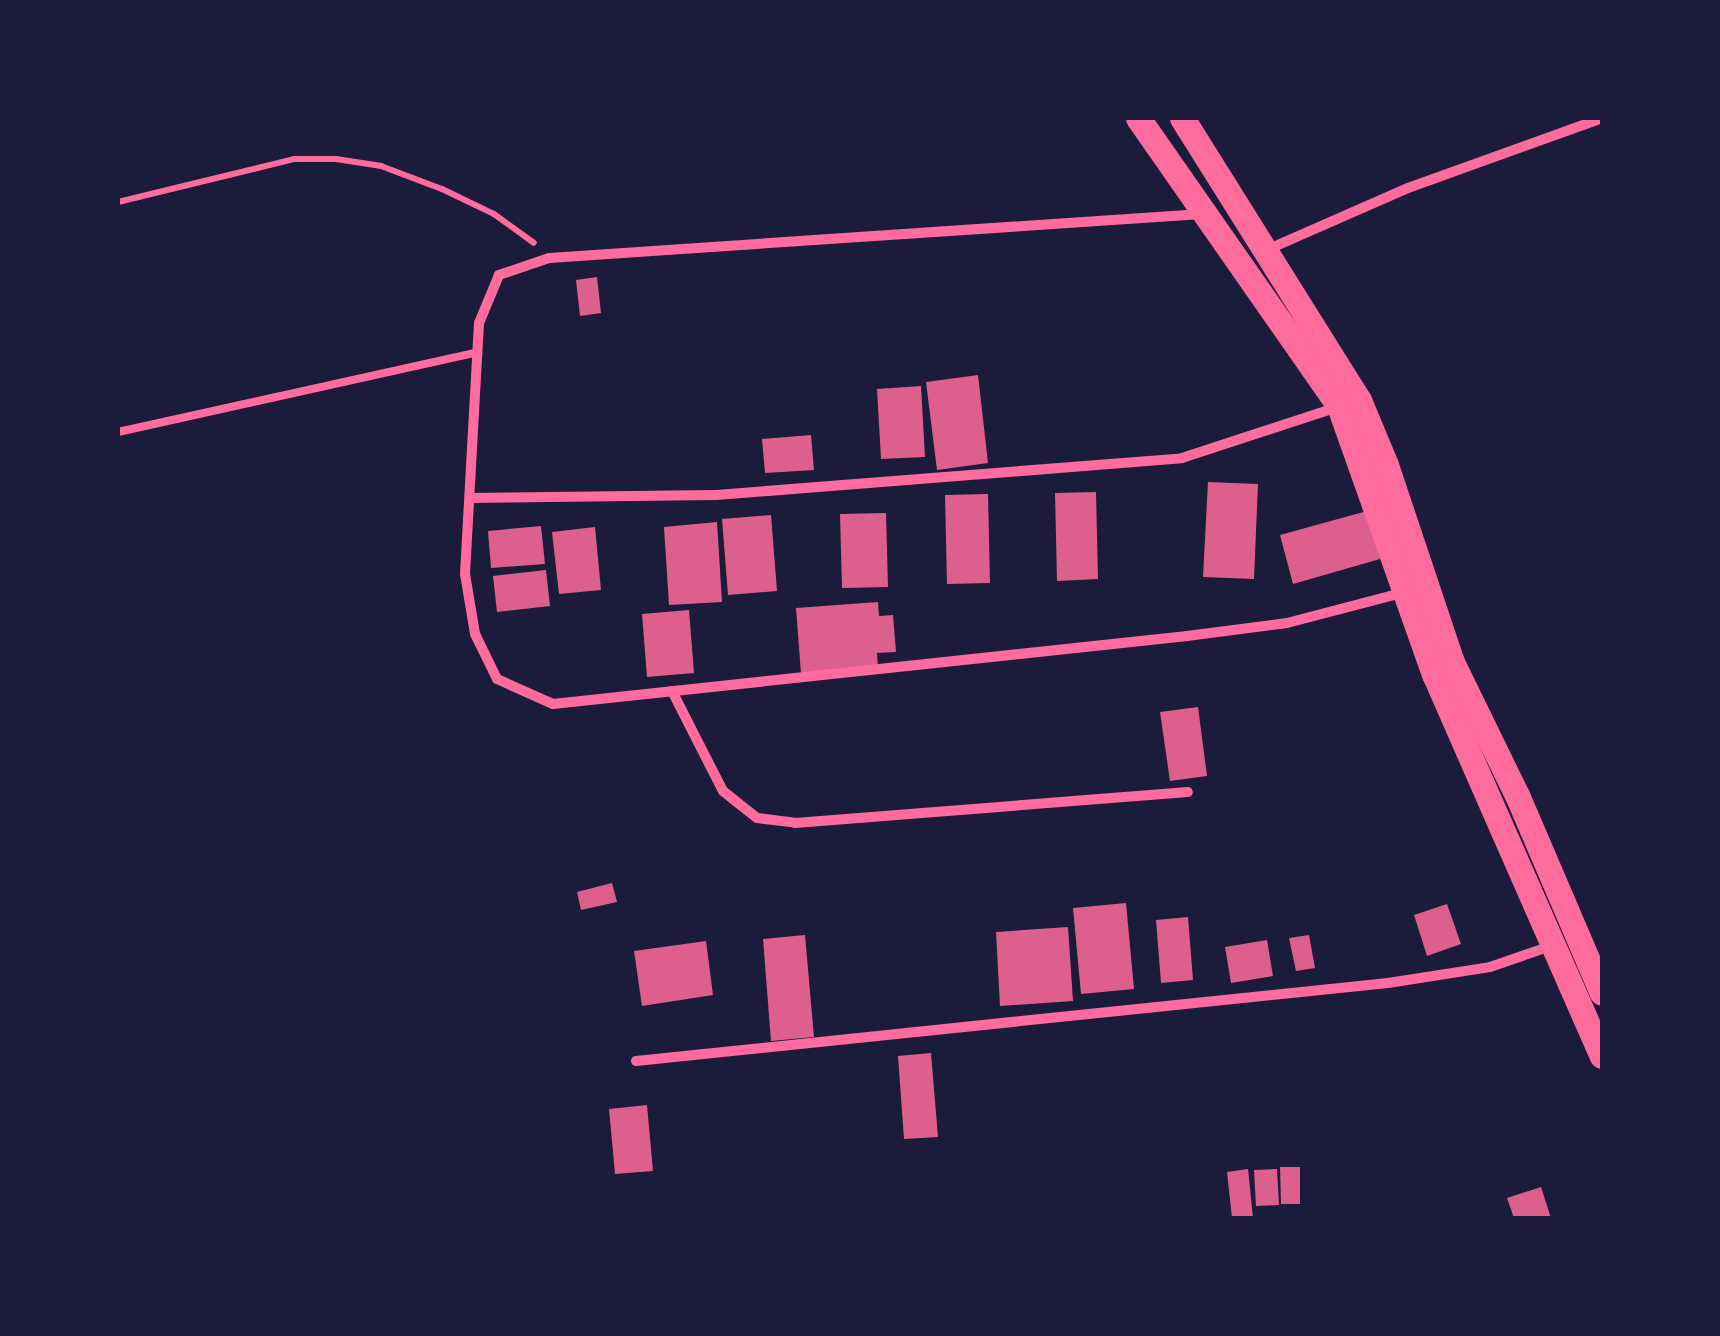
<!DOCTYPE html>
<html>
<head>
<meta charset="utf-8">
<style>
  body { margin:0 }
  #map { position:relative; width:1720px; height:1336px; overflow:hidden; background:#1b1b3a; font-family:"Fira Sans Condensed",sans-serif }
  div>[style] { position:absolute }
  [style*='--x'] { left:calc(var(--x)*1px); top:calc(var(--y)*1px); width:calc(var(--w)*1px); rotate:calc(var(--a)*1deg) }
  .building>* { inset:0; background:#dd5f8e }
  .path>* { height:6px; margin:-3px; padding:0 3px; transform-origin:3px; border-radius:3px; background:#ff6b9d }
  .service>* { height:8px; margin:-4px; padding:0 4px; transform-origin:4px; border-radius:4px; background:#ff6b9d }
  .minor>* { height:10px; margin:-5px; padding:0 5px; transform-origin:5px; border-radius:5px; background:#ff6b9d }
  .primary>* { height:25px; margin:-12.5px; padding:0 12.5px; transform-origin:12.5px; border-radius:12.5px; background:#ff6b9d }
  span { translate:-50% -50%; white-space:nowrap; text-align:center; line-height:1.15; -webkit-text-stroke:8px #1b1b3a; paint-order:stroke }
  .frame { position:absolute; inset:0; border:120px solid #1b1b3a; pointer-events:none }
</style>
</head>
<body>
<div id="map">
  <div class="building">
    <div style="clip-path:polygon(597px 277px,601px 313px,580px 316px,576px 280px)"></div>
    <div style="clip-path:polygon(978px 375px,988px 463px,937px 470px,926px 382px)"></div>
    <div style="clip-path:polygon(921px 386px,925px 457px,881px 459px,877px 389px)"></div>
    <div style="clip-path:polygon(811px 435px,814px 470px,765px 473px,762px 439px)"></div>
    <div style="clip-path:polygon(1208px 482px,1258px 484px,1254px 579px,1203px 577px)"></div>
    <div style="clip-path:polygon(1096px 492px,1098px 579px,1057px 581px,1055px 493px)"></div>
    <div style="clip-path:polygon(988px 494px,990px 583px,947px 584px,945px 495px)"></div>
    <div style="clip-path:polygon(1367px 511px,1380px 559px,1293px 584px,1280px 535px)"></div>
    <div style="clip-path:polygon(886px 513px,888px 587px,842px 588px,840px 514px)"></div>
    <div style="clip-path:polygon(771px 515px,777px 591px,728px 595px,722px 519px)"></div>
    <div style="clip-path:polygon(717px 522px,722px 602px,669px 605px,664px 527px)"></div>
    <div style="clip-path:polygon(541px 526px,545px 564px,491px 568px,488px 531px)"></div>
    <div style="clip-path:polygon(595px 527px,601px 590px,559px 594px,552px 532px)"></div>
    <div style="clip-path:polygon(546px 570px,550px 606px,497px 612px,493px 576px)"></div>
    <div style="clip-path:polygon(878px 602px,879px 616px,893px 615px,896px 652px,877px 653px,878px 668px,801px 674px,796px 608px)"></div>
    <div style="clip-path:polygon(689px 610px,694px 673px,647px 677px,642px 614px)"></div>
    <div style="clip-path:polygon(1198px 707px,1207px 776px,1170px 781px,1160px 712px)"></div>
    <div style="clip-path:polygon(612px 883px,617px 902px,581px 910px,577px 892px)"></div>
    <div style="clip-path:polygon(1126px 903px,1134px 989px,1081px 994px,1073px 908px)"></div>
    <div style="clip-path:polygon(1447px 904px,1461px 944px,1427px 956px,1414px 915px)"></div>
    <div style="clip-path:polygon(1188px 917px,1193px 980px,1161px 983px,1156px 920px)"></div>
    <div style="clip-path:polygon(1068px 927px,1073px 1001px,1000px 1006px,996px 932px)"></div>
    <div style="clip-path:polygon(805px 935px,814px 1037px,771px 1041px,763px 939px)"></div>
    <div style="clip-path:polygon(1309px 935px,1315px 968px,1296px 971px,1289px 938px)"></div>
    <div style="clip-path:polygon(1267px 940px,1273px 976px,1231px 983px,1225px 947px)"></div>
    <div style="clip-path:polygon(706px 941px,713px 995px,642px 1006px,634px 951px)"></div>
    <div style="clip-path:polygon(931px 1053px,938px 1137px,904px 1139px,898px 1056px)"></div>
    <div style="clip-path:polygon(647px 1105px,653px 1171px,615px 1174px,609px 1109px)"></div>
    <div style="clip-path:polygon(1280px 1167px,1300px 1167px,1300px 1204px,1281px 1204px)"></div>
    <div style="clip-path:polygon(1248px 1169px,1253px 1218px,1232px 1218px,1227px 1172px)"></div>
    <div style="clip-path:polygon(1277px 1169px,1279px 1205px,1256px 1206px,1254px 1170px)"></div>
    <div style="clip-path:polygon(1541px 1187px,1551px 1218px,1514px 1218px,1507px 1198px)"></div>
  </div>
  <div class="path">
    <div style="--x:118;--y:202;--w:181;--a:-13.7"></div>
    <div style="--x:294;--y:159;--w:42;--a:0"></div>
    <div style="--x:336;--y:159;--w:46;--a:8.8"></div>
    <div style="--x:381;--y:166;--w:65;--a:20.7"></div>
    <div style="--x:442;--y:189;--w:58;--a:25.7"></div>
    <div style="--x:494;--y:214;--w:49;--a:35.9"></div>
  </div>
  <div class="service">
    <div style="--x:118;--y:432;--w:369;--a:-12.5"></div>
  </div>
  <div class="minor">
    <div style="--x:1202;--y:214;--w:654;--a:176.15"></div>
    <div style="--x:549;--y:258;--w:53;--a:161.2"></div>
    <div style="--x:499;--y:275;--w:52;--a:112.6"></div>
    <div style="--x:479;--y:323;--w:251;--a:93.2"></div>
    <div style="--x:465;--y:574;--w:61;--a:80.5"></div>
    <div style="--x:475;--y:634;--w:50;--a:63.9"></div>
    <div style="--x:497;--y:679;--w:61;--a:24.1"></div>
    <div style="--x:553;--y:704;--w:638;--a:-6.12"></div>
    <div style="--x:1187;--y:636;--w:101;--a:-7.4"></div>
    <div style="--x:1287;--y:623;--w:122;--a:-14.7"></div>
    <div style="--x:1269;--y:249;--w:152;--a:-23.7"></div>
    <div style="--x:1408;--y:188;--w:206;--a:-19.8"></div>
    <div style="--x:470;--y:498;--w:246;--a:-0.7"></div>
    <div style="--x:716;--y:495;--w:467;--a:-4.5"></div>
    <div style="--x:1182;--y:458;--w:164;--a:-18.1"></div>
    <div style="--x:672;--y:691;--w:112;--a:63"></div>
    <div style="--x:723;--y:791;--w:43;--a:38.5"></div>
    <div style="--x:757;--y:818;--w:38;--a:7"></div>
    <div style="--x:795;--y:823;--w:394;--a:-4.5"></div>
    <div style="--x:636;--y:1061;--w:756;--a:-5.92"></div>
    <div style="--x:1388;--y:983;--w:103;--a:-8.9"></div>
    <div style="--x:1490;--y:967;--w:68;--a:-19"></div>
  </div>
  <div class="primary">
    <div style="--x:1138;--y:118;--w:351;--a:55.1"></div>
    <div style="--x:1339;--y:406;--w:284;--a:70.5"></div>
    <div style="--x:1434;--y:674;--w:417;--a:66.3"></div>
    <div style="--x:1182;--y:118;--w:333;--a:57.9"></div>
    <div style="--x:1359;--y:400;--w:70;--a:67.4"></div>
    <div style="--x:1386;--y:465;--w:208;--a:71.5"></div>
    <div style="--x:1452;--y:662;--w:148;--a:64"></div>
    <div style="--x:1517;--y:795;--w:215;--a:66.8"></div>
  </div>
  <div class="frame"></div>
</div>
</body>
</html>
